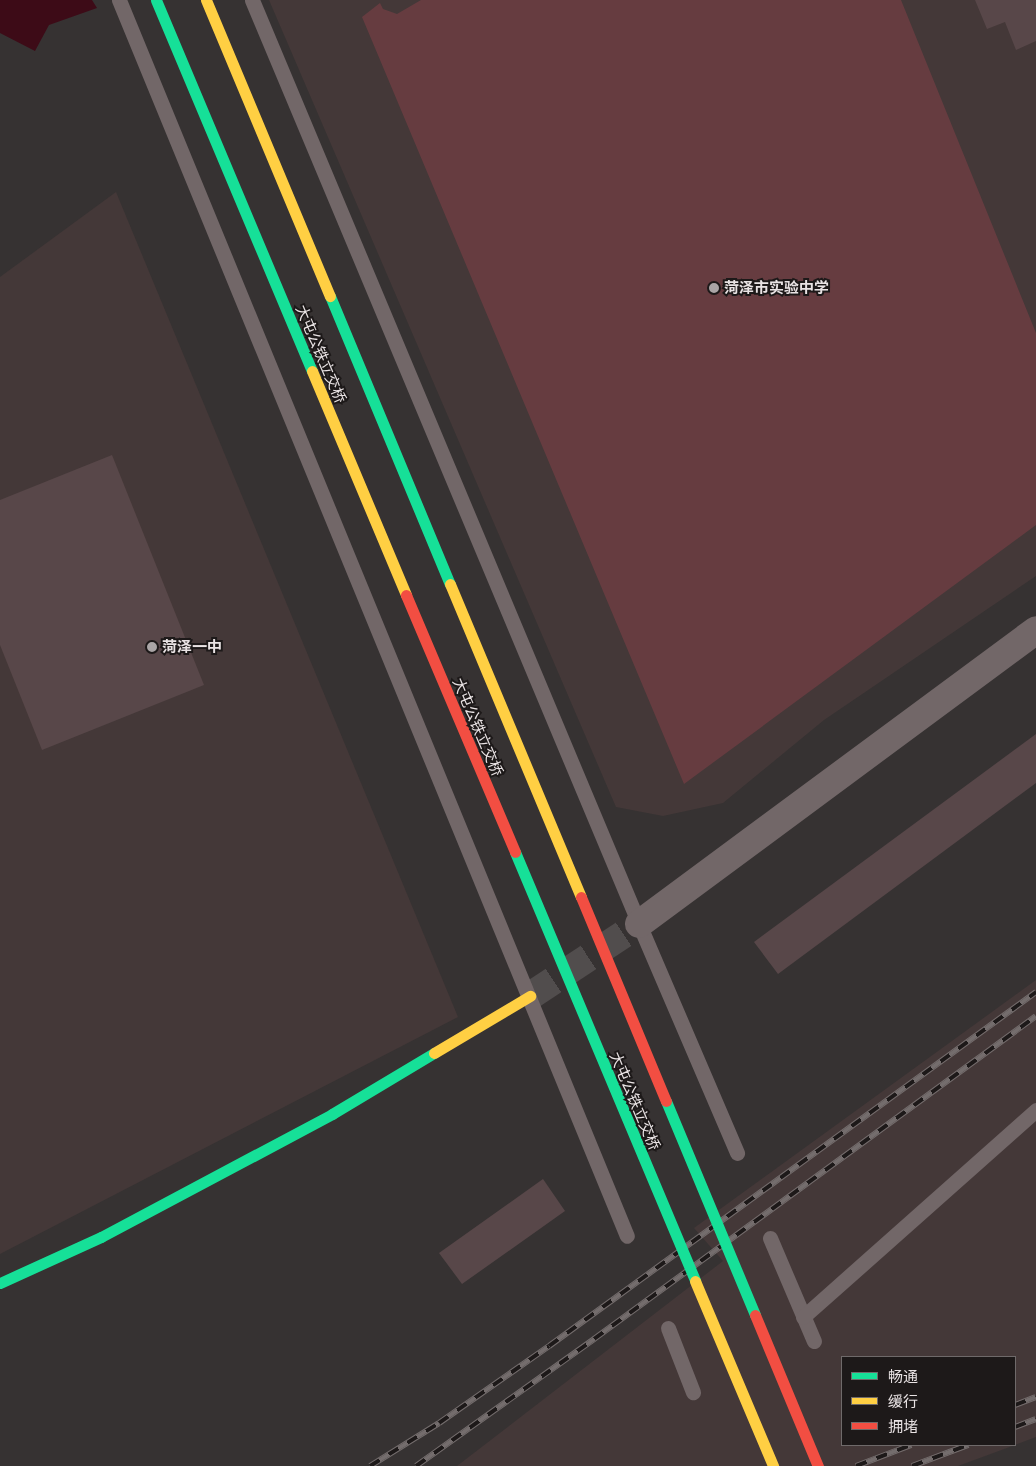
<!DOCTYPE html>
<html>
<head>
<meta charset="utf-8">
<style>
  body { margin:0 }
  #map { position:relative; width:1036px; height:1466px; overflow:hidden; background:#363232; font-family:Arial,"Noto Sans SC",sans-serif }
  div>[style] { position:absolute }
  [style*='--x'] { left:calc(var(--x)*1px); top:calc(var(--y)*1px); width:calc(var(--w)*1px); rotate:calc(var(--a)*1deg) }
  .built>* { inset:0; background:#443838 }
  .green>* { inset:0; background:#663c40 }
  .water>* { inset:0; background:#3d0b17 }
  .building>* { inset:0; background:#584749 }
  .secondary-tunnel>* { height:28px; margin-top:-14px; transform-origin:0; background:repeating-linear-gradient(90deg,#514d4d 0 28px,transparent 0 42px) }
  .lane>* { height:15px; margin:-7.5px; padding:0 7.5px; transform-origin:7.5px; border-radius:7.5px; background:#726768 }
  .street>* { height:28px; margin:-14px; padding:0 14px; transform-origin:14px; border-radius:14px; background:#726768 }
  .fast>* { height:11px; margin:-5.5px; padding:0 5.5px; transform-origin:5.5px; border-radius:5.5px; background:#16e098 }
  .slow>* { height:11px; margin:-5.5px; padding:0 5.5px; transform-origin:5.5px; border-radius:5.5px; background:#ffcf43 }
  .rail>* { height:5.5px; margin-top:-2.75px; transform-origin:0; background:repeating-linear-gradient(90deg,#1d1919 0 11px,#746d6d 0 22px); box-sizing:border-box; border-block:1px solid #746d6d }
  .fast-bridge>* { height:11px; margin:-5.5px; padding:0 5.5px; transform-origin:5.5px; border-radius:5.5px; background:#16e098 }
  .slow-bridge>* { height:11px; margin:-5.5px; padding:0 5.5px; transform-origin:5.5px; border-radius:5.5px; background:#ffcf43 }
  .jam-bridge>* { height:11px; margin:-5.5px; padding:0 5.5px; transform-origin:5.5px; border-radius:5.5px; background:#f24e42 }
  .dots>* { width:14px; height:14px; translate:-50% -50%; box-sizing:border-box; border:2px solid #1d1919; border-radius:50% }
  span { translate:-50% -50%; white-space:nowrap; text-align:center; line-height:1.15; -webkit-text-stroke:4px #1d1919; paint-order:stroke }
  .poi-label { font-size:15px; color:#e9e3e4; font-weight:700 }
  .left { translate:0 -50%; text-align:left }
  .street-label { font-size:15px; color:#e9e3e4 }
  .legend { position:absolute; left:841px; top:1356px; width:175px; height:90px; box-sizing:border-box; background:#1d1919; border:1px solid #6f6a6a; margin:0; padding:6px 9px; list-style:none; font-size:15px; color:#e9e3e4 }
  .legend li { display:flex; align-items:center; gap:10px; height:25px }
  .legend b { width:25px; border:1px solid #6f6a6a }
</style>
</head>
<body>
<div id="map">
  <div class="built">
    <div style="clip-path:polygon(269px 0,1036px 0,1036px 576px,824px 720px,723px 803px,663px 816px,616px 807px)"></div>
    <div style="clip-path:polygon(116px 192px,458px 1017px,0 1254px,0 277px)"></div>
    <div style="clip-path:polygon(1036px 980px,1036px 1437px,1015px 1445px,1015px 1357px,842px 1357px,842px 1445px,1015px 1445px,958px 1466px,457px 1466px,723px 1261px,694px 1228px)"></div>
  </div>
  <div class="green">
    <div style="clip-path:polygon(421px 0,901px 0,1036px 333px,1036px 525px,684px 784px,362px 17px,380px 3px,383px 9px,397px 14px)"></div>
  </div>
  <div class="water">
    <div style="clip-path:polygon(0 0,92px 0,97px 8px,49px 25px,35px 51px,0 33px)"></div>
  </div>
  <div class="building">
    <div style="clip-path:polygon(975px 0,1036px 0,1036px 41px,1016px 50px,1005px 22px,987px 29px)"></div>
    <div style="clip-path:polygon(112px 455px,204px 685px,42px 750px,0 645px,0 500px)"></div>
    <div style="clip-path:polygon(1036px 734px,1036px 783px,778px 974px,754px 942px)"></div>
    <div style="clip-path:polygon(543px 1179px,565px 1211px,462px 1284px,439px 1253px)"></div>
  </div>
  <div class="secondary-tunnel">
    <div style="--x:530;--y:996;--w:131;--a:-33.4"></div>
  </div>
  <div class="lane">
    <div style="--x:119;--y:0;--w:1336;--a:67.66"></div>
    <div style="--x:252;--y:0;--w:1002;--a:67.27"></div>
    <div style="--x:639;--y:924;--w:249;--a:66.8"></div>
    <div style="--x:770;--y:1238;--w:112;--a:66.9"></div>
    <div style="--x:803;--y:1317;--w:312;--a:-41.6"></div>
    <div style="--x:668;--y:1328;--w:69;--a:68.7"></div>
  </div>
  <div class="street">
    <div style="--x:639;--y:924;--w:494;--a:-36.5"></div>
  </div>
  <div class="fast">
    <div style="--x:0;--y:1283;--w:111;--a:-24.5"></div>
    <div style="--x:101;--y:1237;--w:262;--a:-28"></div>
    <div style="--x:332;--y:1114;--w:119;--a:-30.9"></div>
  </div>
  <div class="slow">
    <div style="--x:434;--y:1053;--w:112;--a:-30.7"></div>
  </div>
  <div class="rail">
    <div style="--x:1015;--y:1405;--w:22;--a:-21"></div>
    <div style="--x:1015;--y:1427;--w:22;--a:-21"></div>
    <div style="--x:370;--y:1466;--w:81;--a:-31.9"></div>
    <div style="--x:439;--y:1423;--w:134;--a:-35"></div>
    <div style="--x:549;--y:1346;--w:602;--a:-36.01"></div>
    <div style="--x:416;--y:1466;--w:219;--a:-35.5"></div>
    <div style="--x:594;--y:1339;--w:547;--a:-36.16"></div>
    <div style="--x:856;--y:1466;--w:59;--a:-20.9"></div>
    <div style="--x:912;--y:1466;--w:60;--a:-20.6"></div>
  </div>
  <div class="fast-bridge">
    <div style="--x:156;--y:0;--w:402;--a:67.2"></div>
    <div style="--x:330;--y:296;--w:312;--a:67.4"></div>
    <div style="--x:515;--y:852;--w:465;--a:67.2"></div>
    <div style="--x:666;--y:1101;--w:232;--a:67.4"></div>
  </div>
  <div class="slow-bridge">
    <div style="--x:206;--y:0;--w:321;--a:67.3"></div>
    <div style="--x:312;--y:371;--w:243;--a:67.2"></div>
    <div style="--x:450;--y:584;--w:339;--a:67.3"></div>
    <div style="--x:695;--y:1281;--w:201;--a:67.1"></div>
  </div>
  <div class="jam-bridge">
    <div style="--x:406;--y:595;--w:279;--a:67"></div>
    <div style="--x:581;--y:897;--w:221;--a:67.4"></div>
    <div style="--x:755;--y:1315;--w:164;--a:67.4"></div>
  </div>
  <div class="dots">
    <div style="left:714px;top:288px;background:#aaa5a6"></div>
    <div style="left:152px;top:647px;background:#aaa5a6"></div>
  </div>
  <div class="poi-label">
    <span class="left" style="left:724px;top:288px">菏泽市实验中学</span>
    <span class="left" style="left:162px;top:647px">菏泽一中</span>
  </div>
  <div class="street-label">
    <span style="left:321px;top:354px;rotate:67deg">大屯公铁立交桥</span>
    <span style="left:478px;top:727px;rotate:67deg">大屯公铁立交桥</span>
    <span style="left:635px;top:1101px;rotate:67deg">大屯公铁立交桥</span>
  </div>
  <ul class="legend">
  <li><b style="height:6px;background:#16e098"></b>畅通</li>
  <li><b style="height:6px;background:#ffcf43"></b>缓行</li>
  <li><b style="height:6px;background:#f24e42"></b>拥堵</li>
  </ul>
</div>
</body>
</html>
